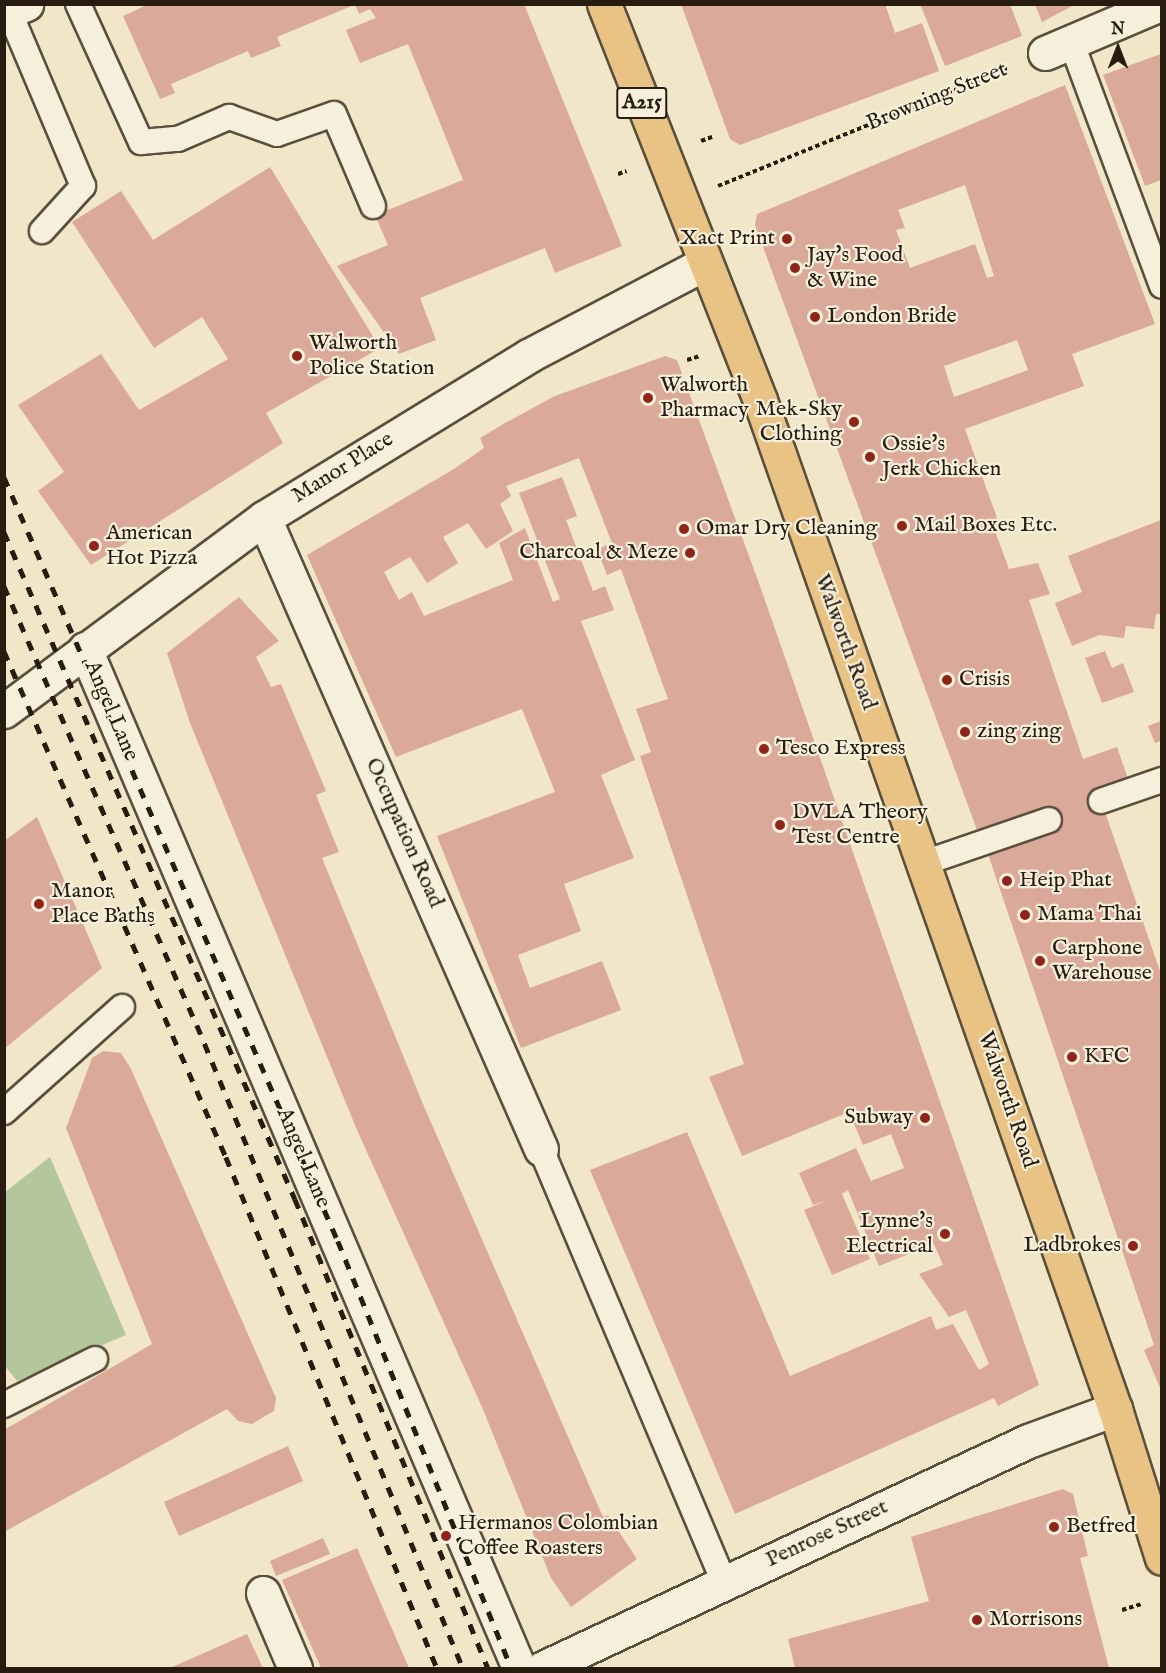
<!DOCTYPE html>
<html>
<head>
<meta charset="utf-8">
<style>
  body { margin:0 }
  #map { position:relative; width:1166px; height:1673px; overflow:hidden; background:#f1e6c8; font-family:"IM FELL English",serif }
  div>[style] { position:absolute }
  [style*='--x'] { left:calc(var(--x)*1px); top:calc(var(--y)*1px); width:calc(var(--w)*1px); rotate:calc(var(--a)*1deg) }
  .green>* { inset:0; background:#b4c69b }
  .building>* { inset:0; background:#daa999 }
  .path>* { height:4px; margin-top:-2px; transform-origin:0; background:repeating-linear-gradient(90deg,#271c0f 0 4.5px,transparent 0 7.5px) }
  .roads { filter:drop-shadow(2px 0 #5a4e3d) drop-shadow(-2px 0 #5a4e3d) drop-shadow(0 2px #5a4e3d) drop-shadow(0 -2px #5a4e3d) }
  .service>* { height:24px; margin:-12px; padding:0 12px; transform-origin:12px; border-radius:12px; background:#f6efdb }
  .minor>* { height:33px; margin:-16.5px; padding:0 16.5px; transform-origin:16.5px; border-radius:16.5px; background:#f6efdb }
  .primary>* { height:33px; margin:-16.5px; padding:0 16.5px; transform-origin:16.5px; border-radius:16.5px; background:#e8c384 }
  .rail>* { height:4.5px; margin-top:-2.25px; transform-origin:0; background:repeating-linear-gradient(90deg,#271c0f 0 10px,transparent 0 20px) }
  .dots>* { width:16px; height:16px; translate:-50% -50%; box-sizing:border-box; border:3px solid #f6efdb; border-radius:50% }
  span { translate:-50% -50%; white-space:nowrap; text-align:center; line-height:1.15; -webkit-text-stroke:4.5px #f6efdb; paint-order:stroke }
  .shield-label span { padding:2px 4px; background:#f6efdb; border:2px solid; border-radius:4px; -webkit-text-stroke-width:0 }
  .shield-label { font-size:21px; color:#271c0f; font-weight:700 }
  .street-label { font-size:22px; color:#271c0f }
  .poi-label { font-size:22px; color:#271c0f }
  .right { translate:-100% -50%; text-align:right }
  .left { translate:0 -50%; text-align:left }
  .frame { position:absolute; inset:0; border:6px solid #271c0f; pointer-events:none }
  .north { position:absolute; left:1088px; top:18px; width:60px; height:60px; -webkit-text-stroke:4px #f6efdb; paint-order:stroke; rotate:0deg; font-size:16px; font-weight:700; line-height:24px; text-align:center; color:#271c0f }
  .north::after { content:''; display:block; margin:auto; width:21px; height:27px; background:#271c0f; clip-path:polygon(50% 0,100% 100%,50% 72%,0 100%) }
</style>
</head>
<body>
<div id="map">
  <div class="green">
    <div style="clip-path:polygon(50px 1157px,126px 1335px,17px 1381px,5px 1366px,5px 1192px)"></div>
  </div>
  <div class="building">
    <div style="clip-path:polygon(149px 4px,354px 4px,354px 5px,277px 37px,281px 46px,251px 58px,248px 51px,171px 84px,175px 93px,160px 99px,123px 16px)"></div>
    <div style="clip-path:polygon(355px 4px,524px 4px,622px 246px,555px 273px,545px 248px,420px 298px,436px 340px,399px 354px,337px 266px,388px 245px,375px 215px,463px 180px,408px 44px,360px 63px,346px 30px,376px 18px,370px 9px,359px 14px)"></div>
    <div style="clip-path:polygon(681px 4px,885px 4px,895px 33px,922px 23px,939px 71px,740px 145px,730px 139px)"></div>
    <div style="clip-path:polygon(920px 4px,1010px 4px,1022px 36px,945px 66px)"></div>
    <div style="clip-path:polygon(1035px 4px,1076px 4px,1042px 22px)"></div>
    <div style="clip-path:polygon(1161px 54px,1161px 180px,1145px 186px,1103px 75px)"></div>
    <div style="clip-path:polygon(evenodd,1065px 85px,1155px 324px,1072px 354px,1084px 386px,965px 429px,1001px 529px,995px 531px,1009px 569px,1038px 563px,1050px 594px,1029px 600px,1083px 759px,1117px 747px,1128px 779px,1097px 789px,1161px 974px,1161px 1390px,1144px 1350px,1154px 1345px,988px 854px,1052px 832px,1049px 820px,1044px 807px,977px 830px,755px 225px,757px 214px,1065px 85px,965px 185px,994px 276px,987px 278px,975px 244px,910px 268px,896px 230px,905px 228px,898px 210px,965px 185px,1065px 85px,1017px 340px,1028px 370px,954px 397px,944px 366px,1017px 340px)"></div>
    <div style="clip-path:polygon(270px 167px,380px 348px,266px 413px,283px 443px,91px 565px,38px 491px,64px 472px,18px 405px,101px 354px,139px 410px,228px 359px,202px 317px,154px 348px,72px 222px,121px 191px,153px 240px)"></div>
    <div style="clip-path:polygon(665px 356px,677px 360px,760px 586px,1039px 1385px,998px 1406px,994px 1398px,735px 1514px,590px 1170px,687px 1132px,790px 1376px,931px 1316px,936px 1330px,953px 1324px,979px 1370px,989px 1364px,966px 1310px,949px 1317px,919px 1274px,943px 1265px,934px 1244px,879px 1266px,848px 1190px,842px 1194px,870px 1259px,832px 1275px,804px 1210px,828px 1200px,813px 1205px,799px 1173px,856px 1148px,871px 1181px,904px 1168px,891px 1134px,863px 1145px,849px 1112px,742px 1156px,709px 1077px,744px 1064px,640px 756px,651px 752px,636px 709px,668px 699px,621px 569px,607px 575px,597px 549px,612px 543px,579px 458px,506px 486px,511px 496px,500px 504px,513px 531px,486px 549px,468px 523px,443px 537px,458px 563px,427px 583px,410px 557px,384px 572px,399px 600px,412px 592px,424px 616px,513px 580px,499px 543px,525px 528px,553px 602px,560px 599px,519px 493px,562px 477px,577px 516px,566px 520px,593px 591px,605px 586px,614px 610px,581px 621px,635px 760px,601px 775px,634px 858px,564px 884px,581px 931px,518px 955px,530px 988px,602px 961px,621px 1010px,521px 1048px,437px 836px,555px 792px,522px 709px,396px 757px,307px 555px,454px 469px,484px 448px,480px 438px,505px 423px,555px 396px)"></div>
    <div style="clip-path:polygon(1161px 520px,1161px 614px,1156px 614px,1154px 629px,1126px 626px,1124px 638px,1099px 635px,1072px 646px,1055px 603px,1082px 592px,1068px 556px)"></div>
    <div style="clip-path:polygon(239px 597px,279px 641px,256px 657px,271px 687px,281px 684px,326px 791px,316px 795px,339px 852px,322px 858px,423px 1104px,603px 1517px,608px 1515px,637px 1559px,571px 1607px,551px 1578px,482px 1407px,357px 1130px,190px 723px,167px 653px)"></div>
    <div style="clip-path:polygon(1105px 651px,1112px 668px,1123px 663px,1134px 692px,1102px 703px,1085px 658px)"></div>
    <div style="clip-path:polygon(1161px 721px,1161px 741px,1155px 743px,1148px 726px)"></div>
    <div style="clip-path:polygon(37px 817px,102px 968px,4px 1049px,4px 841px)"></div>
    <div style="clip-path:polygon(103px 1051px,121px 1053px,131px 1069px,276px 1398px,274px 1411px,252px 1424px,238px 1421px,227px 1409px,4px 1532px,4px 1430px,152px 1344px,66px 1128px,92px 1058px)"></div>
    <div style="clip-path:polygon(288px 1446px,303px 1481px,179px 1536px,164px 1502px)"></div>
    <div style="clip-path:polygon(1063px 1489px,1073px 1494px,1088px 1556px,1080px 1558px,1109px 1668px,795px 1668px,788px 1639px,929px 1601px,911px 1537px)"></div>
    <div style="clip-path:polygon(323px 1538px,330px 1554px,276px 1576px,270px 1561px)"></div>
    <div style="clip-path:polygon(357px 1548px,409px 1668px,321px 1668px,282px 1580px)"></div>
    <div style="clip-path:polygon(247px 1634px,263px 1668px,170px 1668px)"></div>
  </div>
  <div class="path">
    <div style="--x:701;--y:141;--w:12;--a:-20"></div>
    <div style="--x:618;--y:174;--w:9;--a:-18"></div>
    <div style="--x:718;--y:186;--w:313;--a:-22.1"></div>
    <div style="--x:687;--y:360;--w:14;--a:-17"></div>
    <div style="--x:1122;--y:1610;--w:21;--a:-17"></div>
  </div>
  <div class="roads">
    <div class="service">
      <div style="--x:78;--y:4;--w:152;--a:65.5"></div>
      <div style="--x:141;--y:142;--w:37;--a:-5"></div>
      <div style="--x:178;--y:139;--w:56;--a:-23.3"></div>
      <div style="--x:229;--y:117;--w:51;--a:19.5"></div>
      <div style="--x:277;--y:134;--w:60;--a:-19.3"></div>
      <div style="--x:334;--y:114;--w:100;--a:67"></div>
      <div style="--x:9;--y:11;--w:190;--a:67.1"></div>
      <div style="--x:83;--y:186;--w:61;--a:132.3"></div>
      <div style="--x:1072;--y:44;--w:258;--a:69.6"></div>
      <div style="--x:1101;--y:801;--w:65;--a:-19"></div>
      <div style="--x:924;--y:863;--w:132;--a:-19"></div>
      <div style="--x:4;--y:1112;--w:158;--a:-41.7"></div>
      <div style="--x:541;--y:1149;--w:470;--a:67.1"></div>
      <div style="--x:4;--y:1405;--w:102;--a:-26.8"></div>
    </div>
    <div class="minor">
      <div style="--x:4;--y:13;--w:24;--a:-22"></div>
      <div style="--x:1045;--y:53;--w:125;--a:-23.1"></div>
      <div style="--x:264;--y:518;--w:689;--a:66.3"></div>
      <div style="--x:85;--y:649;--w:1108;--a:66.93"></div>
      <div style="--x:4;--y:711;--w:324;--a:-36.6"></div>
      <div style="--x:264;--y:518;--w:310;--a:-31.5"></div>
      <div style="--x:528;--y:356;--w:200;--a:-27.7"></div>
      <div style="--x:263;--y:1593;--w:82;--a:66.9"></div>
      <div style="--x:543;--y:1668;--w:535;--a:-25.08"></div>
      <div style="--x:1028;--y:1441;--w:93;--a:-20.2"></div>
    </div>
    <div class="primary">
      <div style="--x:604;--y:4;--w:426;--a:68.5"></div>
      <div style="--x:760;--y:400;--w:1070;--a:70.62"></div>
      <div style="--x:1115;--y:1409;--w:156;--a:72.5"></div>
    </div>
  </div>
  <div class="rail">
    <div style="--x:4;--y:477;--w:834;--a:66.39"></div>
    <div style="--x:338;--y:1241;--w:461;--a:67.9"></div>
    <div style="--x:4;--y:532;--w:728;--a:66.43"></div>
    <div style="--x:295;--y:1199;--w:507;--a:67.63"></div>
    <div style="--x:4;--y:586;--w:480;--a:66.3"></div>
    <div style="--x:197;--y:1025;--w:696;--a:67.53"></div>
    <div style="--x:4;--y:651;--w:553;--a:66.31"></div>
    <div style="--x:226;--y:1157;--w:553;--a:67.56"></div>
  </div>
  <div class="dots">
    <div style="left:787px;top:239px;background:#8f2418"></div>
    <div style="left:795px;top:268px;background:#8f2418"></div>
    <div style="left:815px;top:317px;background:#8f2418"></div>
    <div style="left:297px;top:356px;background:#8f2418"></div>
    <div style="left:648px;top:398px;background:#8f2418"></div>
    <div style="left:854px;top:422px;background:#8f2418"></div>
    <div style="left:870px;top:457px;background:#8f2418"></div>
    <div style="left:902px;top:526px;background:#8f2418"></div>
    <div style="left:684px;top:529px;background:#8f2418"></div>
    <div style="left:94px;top:546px;background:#8f2418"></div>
    <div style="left:690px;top:553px;background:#8f2418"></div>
    <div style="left:947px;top:680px;background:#8f2418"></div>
    <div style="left:965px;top:732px;background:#8f2418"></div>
    <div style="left:764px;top:749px;background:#8f2418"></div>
    <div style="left:780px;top:825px;background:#8f2418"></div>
    <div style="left:1007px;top:881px;background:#8f2418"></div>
    <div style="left:39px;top:904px;background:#8f2418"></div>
    <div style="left:1025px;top:915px;background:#8f2418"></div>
    <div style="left:1040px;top:961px;background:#8f2418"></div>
    <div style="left:1072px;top:1057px;background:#8f2418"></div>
    <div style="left:925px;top:1118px;background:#8f2418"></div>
    <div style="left:945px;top:1234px;background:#8f2418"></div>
    <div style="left:1133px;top:1246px;background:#8f2418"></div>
    <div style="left:1054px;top:1527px;background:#8f2418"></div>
    <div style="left:446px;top:1536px;background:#8f2418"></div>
    <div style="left:977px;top:1620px;background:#8f2418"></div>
  </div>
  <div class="shield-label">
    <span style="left:642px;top:103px">A215</span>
  </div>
  <div class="street-label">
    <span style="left:937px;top:97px;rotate:-22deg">Browning Street</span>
    <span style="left:343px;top:468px;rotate:-32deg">Manor Place</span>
    <span style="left:845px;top:642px;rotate:70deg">Walworth Road</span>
    <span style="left:111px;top:711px;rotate:67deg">Angel Lane</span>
    <span style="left:404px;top:833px;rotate:66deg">Occupation Road</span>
    <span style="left:1007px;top:1100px;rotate:71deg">Walworth Road</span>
    <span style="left:303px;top:1158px;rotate:67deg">Angel Lane</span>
    <span style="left:827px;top:1534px;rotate:-25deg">Penrose Street</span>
  </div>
  <div class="poi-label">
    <span class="right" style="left:775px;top:239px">Xact Print</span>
    <span class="left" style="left:807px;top:268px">Jay's Food<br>&amp; Wine</span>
    <span class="left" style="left:827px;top:317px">London Bride</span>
    <span class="left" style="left:309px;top:356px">Walworth<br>Police Station</span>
    <span class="left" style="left:660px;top:398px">Walworth<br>Pharmacy</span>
    <span class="right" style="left:842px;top:422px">Mek-Sky<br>Clothing</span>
    <span class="left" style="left:882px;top:457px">Ossie's<br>Jerk Chicken</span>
    <span class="left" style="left:914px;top:526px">Mail Boxes Etc.</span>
    <span class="left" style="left:696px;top:529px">Omar Dry Cleaning</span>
    <span class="left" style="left:106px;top:546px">American<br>Hot Pizza</span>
    <span class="right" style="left:678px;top:553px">Charcoal &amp; Meze</span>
    <span class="left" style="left:959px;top:680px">Crisis</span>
    <span class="left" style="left:977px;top:732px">zing zing</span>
    <span class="left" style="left:776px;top:749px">Tesco Express</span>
    <span class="left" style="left:792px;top:825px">DVLA Theory<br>Test Centre</span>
    <span class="left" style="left:1019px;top:881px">Heip Phat</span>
    <span class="left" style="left:51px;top:904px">Manor<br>Place Baths</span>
    <span class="left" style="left:1037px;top:915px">Mama Thai</span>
    <span class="left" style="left:1052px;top:961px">Carphone<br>Warehouse</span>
    <span class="left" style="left:1084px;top:1057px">KFC</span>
    <span class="right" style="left:913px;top:1118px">Subway</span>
    <span class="right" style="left:933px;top:1234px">Lynne's<br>Electrical</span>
    <span class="right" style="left:1121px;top:1246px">Ladbrokes</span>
    <span class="left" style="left:458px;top:1536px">Hermanos Colombian<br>Coffee Roasters</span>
    <span class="left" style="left:1066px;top:1527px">Betfred</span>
    <span class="left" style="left:989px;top:1620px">Morrisons</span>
  </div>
  <div class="frame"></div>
  <div class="north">N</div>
</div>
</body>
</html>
